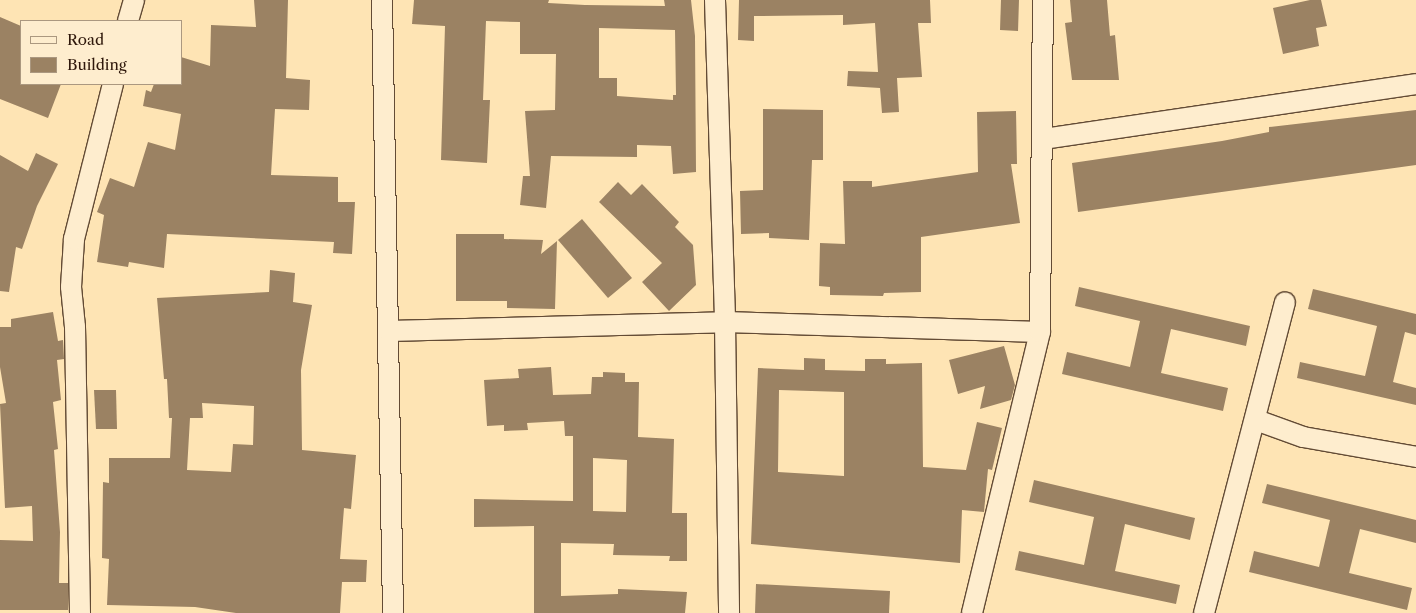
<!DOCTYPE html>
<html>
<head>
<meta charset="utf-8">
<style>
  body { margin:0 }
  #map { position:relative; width:1416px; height:613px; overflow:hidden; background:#fee4b4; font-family:"Libre Caslon Text",serif }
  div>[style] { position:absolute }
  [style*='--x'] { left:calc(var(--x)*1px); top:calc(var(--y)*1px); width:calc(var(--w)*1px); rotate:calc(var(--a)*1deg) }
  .building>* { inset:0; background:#9b8263 }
  .roads { filter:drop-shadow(1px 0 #634b35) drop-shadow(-1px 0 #634b35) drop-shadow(0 1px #634b35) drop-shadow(0 -1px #634b35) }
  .street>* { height:20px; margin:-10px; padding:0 10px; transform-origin:10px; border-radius:10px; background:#feedce }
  span { translate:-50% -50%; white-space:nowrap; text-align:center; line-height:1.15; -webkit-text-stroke:4px #feedce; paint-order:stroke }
  .legend { position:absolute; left:20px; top:20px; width:162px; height:65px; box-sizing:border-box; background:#feedce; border:1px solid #ab9880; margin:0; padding:6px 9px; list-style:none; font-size:15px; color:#2f180b }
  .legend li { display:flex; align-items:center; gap:10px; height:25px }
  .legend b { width:25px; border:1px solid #ab9880 }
</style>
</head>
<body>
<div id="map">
  <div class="building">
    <div style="clip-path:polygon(254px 0,288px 0,286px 78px,310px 80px,309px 110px,275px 109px,271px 175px,338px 177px,338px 202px,355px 202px,352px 254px,333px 253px,334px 242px,167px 234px,164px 268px,129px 262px,128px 267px,97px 262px,104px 215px,97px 212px,110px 178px,134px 187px,148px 142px,175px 150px,181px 114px,143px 106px,146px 90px,151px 92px,154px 84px,181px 84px,181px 57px,210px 66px,211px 25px,256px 27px)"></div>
    <div style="clip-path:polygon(evenodd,414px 0,549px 0,548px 3px,585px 5px,665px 6px,664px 0,691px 0,695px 36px,696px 172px,673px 174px,671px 146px,637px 145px,637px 157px,551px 156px,546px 208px,520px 205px,523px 176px,530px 176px,525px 111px,555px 110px,556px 54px,520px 54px,520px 22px,486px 21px,483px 100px,490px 100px,487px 163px,441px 160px,445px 26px,412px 24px,414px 0,599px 28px,675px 30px,676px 95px,673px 95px,673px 100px,617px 96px,617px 78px,599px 78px,599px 28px)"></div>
    <div style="clip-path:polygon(739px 0,930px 0,931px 23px,918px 23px,922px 77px,897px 78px,899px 112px,882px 113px,880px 88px,847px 86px,848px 71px,878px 72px,875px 23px,843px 25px,843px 15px,754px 16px,754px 41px,738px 40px)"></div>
    <div style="clip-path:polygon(1001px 0,1019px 0,1018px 31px,1000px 30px)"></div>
    <div style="clip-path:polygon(1070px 0,1107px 0,1110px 36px,1115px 35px,1119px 80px,1072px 80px,1065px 23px,1072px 22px)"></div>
    <div style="clip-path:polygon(1310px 0,1321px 0,1327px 26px,1316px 28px,1319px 46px,1283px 54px,1273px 8px)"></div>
    <div style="clip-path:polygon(0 17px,21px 26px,21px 84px,61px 84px,48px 118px,0 99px)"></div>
    <div style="clip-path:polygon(763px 109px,823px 110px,823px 160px,812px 160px,809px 240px,769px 238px,769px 233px,741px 234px,740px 191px,763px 190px)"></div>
    <div style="clip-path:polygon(1416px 110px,1416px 165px,1078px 212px,1072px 163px,1222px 141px,1269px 132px,1269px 127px)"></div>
    <div style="clip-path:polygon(1016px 111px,1017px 164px,1011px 164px,1020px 223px,921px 237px,921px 292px,884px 293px,883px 296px,830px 295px,830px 287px,819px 286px,820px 243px,845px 244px,843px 181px,872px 181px,872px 187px,978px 172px,977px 112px)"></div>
    <div style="clip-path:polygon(36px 153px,58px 164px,37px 206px,22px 249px,16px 247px,9px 292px,0 291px,0 155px,28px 171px)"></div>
    <div style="clip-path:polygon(618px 182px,631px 195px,642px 184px,679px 222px,675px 227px,693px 245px,696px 285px,669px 311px,642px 282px,662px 263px,599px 202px)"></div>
    <div style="clip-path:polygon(582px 219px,632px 278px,608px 298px,558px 240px)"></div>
    <div style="clip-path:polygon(456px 234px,504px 234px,504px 239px,543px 240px,541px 254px,557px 241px,555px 309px,507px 308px,507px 301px,456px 301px)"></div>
    <div style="clip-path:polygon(evenodd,270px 270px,295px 273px,293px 302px,312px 305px,301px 370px,302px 450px,356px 455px,351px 509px,344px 508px,340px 559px,367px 560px,366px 582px,342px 582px,340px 613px,236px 613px,195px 607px,107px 605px,109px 559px,102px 558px,103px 482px,109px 483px,109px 458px,170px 458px,172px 418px,169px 418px,167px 379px,164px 379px,157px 298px,269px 292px,270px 270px,202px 403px,254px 406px,253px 445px,233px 444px,231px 472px,187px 470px,190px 418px,203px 418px,202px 403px)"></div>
    <div style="clip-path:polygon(1079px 287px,1250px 326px,1246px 346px,1171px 329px,1161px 373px,1228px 388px,1223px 411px,1062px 374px,1067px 352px,1130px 367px,1140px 321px,1075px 306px)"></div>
    <div style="clip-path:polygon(1313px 289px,1416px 314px,1416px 335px,1405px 332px,1393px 382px,1416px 388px,1416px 405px,1297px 378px,1300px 362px,1365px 376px,1377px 326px,1308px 309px)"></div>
    <div style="clip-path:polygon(53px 312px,58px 341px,63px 340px,64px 359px,57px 360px,61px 400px,53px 402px,58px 449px,54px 450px,60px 532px,59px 583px,68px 583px,68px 610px,0 610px,0 540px,33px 541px,32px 506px,5px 508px,0 404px,6px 403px,0 367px,0 327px,11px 327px,11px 319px)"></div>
    <div style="clip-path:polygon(1004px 346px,1015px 385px,1011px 400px,980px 409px,985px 386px,958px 394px,949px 360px)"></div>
    <div style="clip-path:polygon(evenodd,804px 358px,825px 359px,825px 370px,865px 371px,865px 359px,886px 359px,886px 364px,922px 363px,923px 467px,966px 470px,977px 422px,1002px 428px,992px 470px,988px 469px,984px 512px,962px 510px,960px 563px,751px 544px,758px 368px,804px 370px,804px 358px,779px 390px,844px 392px,844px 476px,778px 472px,779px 390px)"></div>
    <div style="clip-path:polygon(evenodd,551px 367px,553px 395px,591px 394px,592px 377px,603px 377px,603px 372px,625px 373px,625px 382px,639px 382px,638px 437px,674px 439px,672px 513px,687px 513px,687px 561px,669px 561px,670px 556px,613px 555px,614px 544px,561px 543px,561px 596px,618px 594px,618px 589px,687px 592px,685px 613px,534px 613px,534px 526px,474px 527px,474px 499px,573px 501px,573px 436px,565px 436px,564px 421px,527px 423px,528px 430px,504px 431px,504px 425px,487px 426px,484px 380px,519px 378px,518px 369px,551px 367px,593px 458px,627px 460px,626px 512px,593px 511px,593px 458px)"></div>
    <div style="clip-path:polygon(94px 390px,116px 390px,117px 429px,96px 429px)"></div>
    <div style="clip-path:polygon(1034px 480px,1195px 518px,1190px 540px,1125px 524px,1115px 571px,1180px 585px,1176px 604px,1015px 570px,1019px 551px,1084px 565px,1094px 517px,1029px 502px)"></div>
    <div style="clip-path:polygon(1267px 484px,1416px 520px,1416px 543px,1360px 529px,1349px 573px,1412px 588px,1407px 610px,1249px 572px,1254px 551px,1319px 567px,1330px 520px,1262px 503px)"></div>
    <div style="clip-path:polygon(756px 584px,890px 591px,889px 613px,755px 613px)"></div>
  </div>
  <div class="roads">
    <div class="street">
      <div style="--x:382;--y:0;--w:613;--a:88.97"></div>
      <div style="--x:715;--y:0;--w:322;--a:88.2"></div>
      <div style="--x:725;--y:322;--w:291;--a:89.2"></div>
      <div style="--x:128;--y:21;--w:22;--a:-74"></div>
      <div style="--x:1044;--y:139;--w:376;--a:-8.4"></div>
      <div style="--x:389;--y:331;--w:336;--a:-1.5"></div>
      <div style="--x:725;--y:322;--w:315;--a:1.8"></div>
      <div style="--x:1256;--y:420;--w:50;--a:19.9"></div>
      <div style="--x:1303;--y:437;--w:115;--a:10"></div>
      <div style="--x:80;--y:613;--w:286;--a:-91"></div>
      <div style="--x:75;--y:327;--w:40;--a:-95.7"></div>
      <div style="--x:71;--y:287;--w:48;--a:-86.4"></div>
      <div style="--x:74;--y:239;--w:160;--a:-75.9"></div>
      <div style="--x:972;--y:613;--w:289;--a:-76.4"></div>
      <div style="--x:1040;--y:332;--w:332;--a:-89.5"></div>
      <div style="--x:1204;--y:613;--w:321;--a:-75.4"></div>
    </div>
  </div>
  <ul class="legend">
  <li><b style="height:6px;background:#feedce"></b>Road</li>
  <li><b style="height:14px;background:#9b8263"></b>Building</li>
  </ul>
</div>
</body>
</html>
